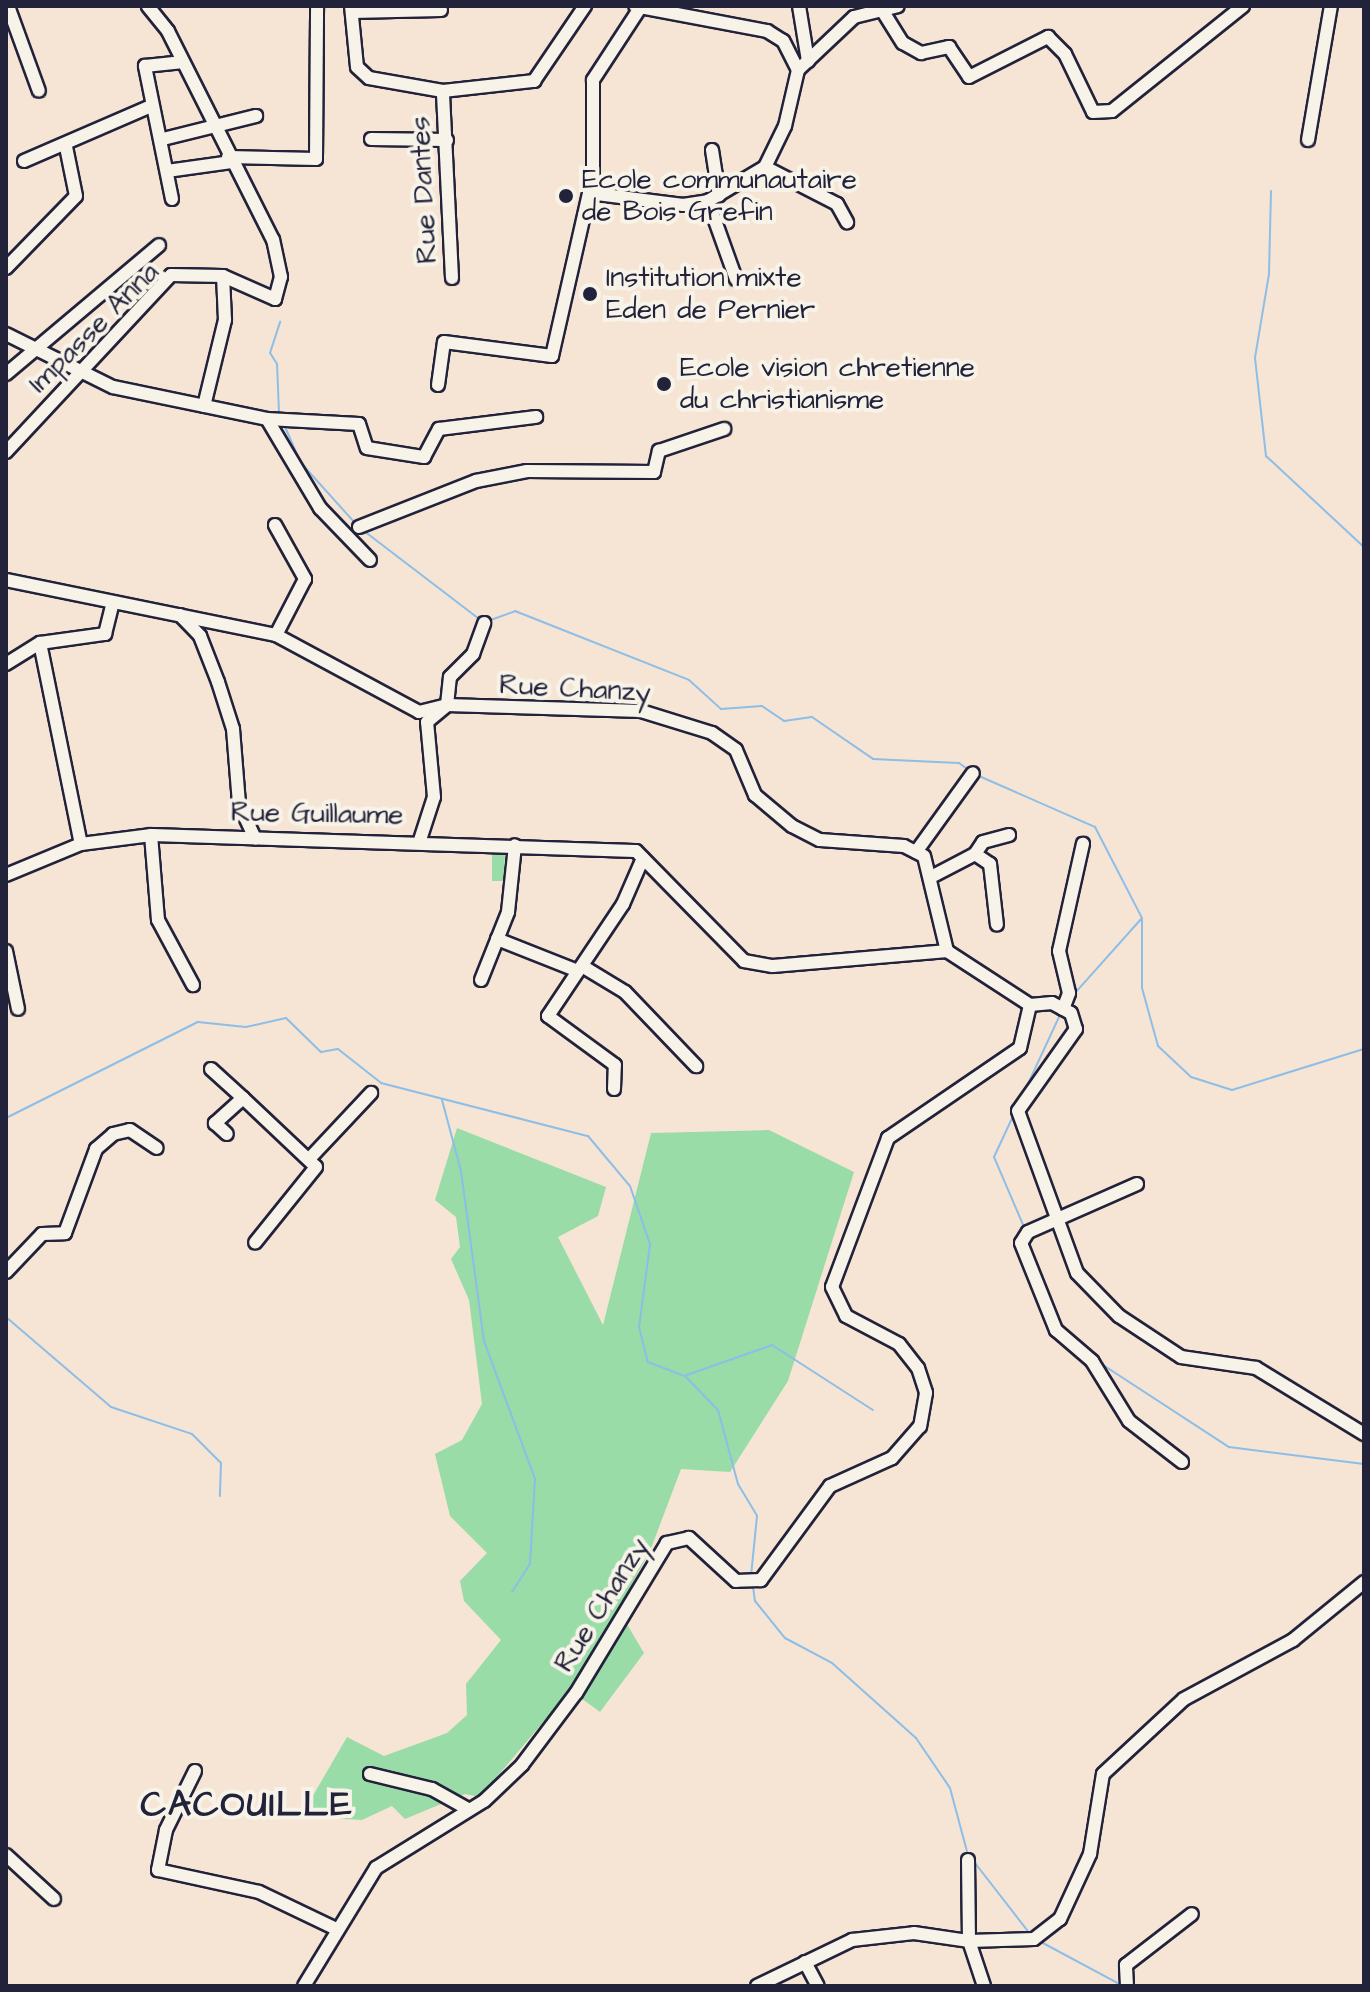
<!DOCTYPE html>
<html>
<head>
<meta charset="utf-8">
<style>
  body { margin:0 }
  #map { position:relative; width:1370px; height:1992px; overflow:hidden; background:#f6e5d4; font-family:"Architects Daughter",sans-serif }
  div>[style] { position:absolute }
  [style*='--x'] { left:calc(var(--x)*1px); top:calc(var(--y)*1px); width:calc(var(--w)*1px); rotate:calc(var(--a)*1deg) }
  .green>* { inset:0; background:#99dca7 }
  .stream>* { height:2px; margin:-1px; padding:0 1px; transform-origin:1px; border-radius:1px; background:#8cbee8 }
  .roads { filter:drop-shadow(2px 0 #22223b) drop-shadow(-2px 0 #22223b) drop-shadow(0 2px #22223b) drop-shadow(0 -2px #22223b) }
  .minor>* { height:12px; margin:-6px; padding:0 6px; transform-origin:6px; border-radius:6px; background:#f7f3e8 }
  .dots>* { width:22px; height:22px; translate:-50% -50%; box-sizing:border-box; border:4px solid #f7f3e8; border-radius:50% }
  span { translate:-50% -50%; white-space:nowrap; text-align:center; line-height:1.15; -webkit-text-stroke:8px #f7f3e8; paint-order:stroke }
  .poi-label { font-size:28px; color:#22223b }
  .left { translate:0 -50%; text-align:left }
  .street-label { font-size:28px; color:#22223b }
  .district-label { font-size:36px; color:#22223b; font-weight:700; letter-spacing:2px }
  .frame { position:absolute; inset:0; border:8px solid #22223b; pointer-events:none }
</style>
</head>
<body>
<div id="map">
  <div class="green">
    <div style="clip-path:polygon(492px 852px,505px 852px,504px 881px,492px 881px)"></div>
    <div style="clip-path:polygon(457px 1128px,606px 1187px,598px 1216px,558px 1237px,603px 1325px,651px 1133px,769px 1130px,854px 1172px,788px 1381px,730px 1472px,681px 1469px,650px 1551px,618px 1609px,644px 1653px,600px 1712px,570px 1690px,480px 1797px,465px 1794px,405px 1819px,392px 1806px,362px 1820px,312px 1817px,307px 1806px,347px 1737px,384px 1756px,447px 1733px,467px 1715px,466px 1684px,501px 1640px,464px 1601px,460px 1581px,487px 1553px,450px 1516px,435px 1454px,462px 1440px,482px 1404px,469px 1300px,451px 1259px,460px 1247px,456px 1217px,435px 1200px)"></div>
  </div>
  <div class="stream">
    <div style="--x:1271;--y:191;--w:83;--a:91.4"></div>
    <div style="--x:1269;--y:274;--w:85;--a:99.5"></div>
    <div style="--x:1255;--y:358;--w:99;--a:83.6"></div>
    <div style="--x:1266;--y:456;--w:134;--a:42.9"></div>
    <div style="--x:279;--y:413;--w:49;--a:-92.3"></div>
    <div style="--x:277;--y:364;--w:13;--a:-122"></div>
    <div style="--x:270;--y:353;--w:33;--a:-72"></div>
    <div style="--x:285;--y:427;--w:39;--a:66"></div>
    <div style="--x:301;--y:463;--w:82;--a:48"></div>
    <div style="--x:364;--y:531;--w:145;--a:37.4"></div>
    <div style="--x:488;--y:621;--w:29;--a:-20"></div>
    <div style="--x:515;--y:611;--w:187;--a:21.6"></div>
    <div style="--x:689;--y:680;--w:43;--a:42.2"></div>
    <div style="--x:721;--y:709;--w:41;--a:-4.2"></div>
    <div style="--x:762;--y:706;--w:27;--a:34"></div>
    <div style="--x:784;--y:721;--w:28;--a:-8"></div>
    <div style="--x:812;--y:717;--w:74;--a:34.5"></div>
    <div style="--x:873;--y:759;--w:86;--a:2.7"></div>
    <div style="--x:959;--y:763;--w:14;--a:36"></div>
    <div style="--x:979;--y:776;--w:127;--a:23.7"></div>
    <div style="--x:1095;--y:827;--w:102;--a:62.7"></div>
    <div style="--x:1142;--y:918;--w:101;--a:131.8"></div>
    <div style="--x:1142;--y:920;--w:68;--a:90"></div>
    <div style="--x:1142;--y:988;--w:60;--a:74.6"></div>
    <div style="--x:1158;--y:1046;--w:45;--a:43.2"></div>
    <div style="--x:1191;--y:1077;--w:43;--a:17.6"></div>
    <div style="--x:1232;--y:1090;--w:138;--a:-17.3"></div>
    <div style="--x:442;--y:1100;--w:73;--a:75"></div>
    <div style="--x:461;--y:1171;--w:172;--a:82.3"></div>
    <div style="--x:484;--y:1341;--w:147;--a:69.7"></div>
    <div style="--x:535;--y:1479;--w:85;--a:93.4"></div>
    <div style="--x:530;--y:1564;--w:33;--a:123"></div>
    <div style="--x:6;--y:1118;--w:215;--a:-26.6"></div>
    <div style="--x:198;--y:1022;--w:48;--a:5.9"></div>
    <div style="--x:246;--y:1027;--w:41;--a:-12.7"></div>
    <div style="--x:286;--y:1018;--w:49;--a:44.2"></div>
    <div style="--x:321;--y:1052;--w:17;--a:-10"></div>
    <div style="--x:338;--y:1049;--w:55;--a:38.3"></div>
    <div style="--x:381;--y:1083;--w:214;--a:14.4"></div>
    <div style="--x:588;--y:1136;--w:65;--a:50"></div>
    <div style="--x:630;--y:1186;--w:61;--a:71"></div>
    <div style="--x:650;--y:1244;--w:84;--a:97.5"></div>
    <div style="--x:639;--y:1327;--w:36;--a:76"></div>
    <div style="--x:648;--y:1362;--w:40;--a:21"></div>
    <div style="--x:685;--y:1376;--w:47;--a:45.9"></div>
    <div style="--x:718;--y:1410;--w:77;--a:74.9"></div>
    <div style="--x:738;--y:1484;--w:37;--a:59"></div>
    <div style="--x:757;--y:1516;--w:60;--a:95.7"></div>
    <div style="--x:1024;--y:1227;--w:76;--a:-113.2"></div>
    <div style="--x:994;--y:1157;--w:157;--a:-65.1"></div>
    <div style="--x:6;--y:1317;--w:138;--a:40.6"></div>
    <div style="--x:111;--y:1407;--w:85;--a:18.4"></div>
    <div style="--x:192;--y:1434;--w:41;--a:45"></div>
    <div style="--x:221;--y:1463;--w:33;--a:92"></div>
    <div style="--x:1100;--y:1363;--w:154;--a:33.1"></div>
    <div style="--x:1229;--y:1447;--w:136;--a:7.2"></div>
    <div style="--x:687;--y:1375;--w:90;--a:-19.4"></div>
    <div style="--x:772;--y:1345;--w:120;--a:32.8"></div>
    <div style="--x:753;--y:1587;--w:14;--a:82"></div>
    <div style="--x:755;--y:1601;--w:48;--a:51"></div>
    <div style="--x:785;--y:1638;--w:53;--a:28"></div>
    <div style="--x:832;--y:1663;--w:113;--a:41.8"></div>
    <div style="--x:916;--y:1738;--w:60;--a:55.8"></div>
    <div style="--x:950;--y:1788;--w:69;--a:75"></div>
    <div style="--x:975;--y:1863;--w:90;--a:52.2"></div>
    <div style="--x:1041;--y:1942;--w:93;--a:28.2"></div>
  </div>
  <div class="roads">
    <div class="minor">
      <div style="--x:8;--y:6;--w:90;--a:70"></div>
      <div style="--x:351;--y:6;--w:61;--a:84.4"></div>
      <div style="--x:357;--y:67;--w:16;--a:43"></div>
      <div style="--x:369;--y:78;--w:75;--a:10"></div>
      <div style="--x:799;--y:6;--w:56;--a:80.7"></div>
      <div style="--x:882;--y:10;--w:39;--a:58"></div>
      <div style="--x:903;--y:43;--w:21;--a:29"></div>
      <div style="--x:921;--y:53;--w:29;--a:-12"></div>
      <div style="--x:949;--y:47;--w:36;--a:56"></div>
      <div style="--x:969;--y:77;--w:89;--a:-26.9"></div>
      <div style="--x:1048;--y:37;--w:24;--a:45"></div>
      <div style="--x:1065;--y:54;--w:64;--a:64.2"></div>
      <div style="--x:1093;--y:112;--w:19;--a:-3"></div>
      <div style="--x:1112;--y:111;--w:168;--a:-38.7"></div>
      <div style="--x:352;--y:12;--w:89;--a:-1.3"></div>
      <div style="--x:798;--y:70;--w:77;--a:-43.4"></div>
      <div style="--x:854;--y:17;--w:45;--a:-14"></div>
      <div style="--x:163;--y:139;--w:96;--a:-13.9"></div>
      <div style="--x:371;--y:139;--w:76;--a:0.8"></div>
      <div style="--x:1308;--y:140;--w:136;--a:-80.3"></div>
      <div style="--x:712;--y:150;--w:46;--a:81.2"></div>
      <div style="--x:228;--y:157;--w:88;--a:1.3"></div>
      <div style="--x:316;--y:159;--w:153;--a:-89.6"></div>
      <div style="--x:24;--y:161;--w:136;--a:-23.4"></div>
      <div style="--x:765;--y:167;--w:81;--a:27.2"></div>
      <div style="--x:837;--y:204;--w:21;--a:61"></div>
      <div style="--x:167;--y:171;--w:65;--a:-8"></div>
      <div style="--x:589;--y:193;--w:95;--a:7.3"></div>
      <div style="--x:683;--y:205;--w:25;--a:-9"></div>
      <div style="--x:708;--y:201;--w:66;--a:-30.8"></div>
      <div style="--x:765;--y:167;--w:46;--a:-64"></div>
      <div style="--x:785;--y:126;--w:57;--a:-76.9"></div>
      <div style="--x:798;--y:70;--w:33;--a:-117"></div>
      <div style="--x:783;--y:41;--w:19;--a:-148"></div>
      <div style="--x:767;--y:31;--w:134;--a:-169.3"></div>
      <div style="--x:172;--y:199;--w:136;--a:-101.5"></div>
      <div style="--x:145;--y:66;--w:36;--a:-6"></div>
      <div style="--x:708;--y:201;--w:83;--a:70.3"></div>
      <div style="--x:6;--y:268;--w:100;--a:-45.8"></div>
      <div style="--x:76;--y:196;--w:50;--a:-101.5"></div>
      <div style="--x:452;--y:278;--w:187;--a:-92.8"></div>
      <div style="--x:443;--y:91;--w:92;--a:-6.3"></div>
      <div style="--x:534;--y:81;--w:91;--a:-55.8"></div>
      <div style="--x:6;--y:334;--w:119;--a:26.4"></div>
      <div style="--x:113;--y:387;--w:157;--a:11.7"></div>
      <div style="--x:267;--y:419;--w:92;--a:3.1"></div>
      <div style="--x:359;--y:424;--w:25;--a:72"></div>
      <div style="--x:367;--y:448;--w:58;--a:9"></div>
      <div style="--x:424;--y:457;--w:32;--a:-62"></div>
      <div style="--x:439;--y:429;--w:98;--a:-7.1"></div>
      <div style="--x:6;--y:374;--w:200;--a:-40.1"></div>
      <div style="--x:438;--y:385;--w:43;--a:-82.1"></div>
      <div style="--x:444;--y:342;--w:109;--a:7.4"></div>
      <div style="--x:552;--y:356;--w:185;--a:-77.2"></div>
      <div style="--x:593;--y:176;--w:96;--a:-90"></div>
      <div style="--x:593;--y:80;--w:86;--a:-56.9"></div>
      <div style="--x:204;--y:406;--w:89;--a:-76.3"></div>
      <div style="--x:225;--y:320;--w:44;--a:-92.6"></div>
      <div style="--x:267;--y:419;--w:104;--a:59.2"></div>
      <div style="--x:320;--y:508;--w:72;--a:46.1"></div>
      <div style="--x:6;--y:452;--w:242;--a:-47"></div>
      <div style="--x:171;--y:275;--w:52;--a:1.1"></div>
      <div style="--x:223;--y:276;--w:57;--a:23.9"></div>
      <div style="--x:275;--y:299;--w:23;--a:-75"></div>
      <div style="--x:281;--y:277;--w:38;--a:-102"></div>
      <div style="--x:273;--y:240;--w:234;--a:-116.7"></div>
      <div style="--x:168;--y:31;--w:32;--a:-129"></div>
      <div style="--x:275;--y:525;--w:62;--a:60.9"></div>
      <div style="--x:305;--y:579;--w:63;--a:117.4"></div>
      <div style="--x:359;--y:527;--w:126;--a:-21.5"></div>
      <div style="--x:476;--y:481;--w:52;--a:-11.1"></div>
      <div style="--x:527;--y:471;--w:127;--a:0.5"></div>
      <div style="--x:654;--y:472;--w:22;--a:-77"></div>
      <div style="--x:659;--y:451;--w:69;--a:-18.7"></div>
      <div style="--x:6;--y:580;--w:276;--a:11.5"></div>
      <div style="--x:276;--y:635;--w:162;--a:28.3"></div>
      <div style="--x:419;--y:712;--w:29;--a:-14"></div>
      <div style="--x:447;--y:705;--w:194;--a:1.8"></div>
      <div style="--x:641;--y:711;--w:74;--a:17.2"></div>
      <div style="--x:712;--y:733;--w:29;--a:35"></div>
      <div style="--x:736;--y:750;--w:49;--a:67.1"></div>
      <div style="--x:755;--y:795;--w:48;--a:40"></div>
      <div style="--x:792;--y:826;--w:31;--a:27"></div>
      <div style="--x:820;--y:840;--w:84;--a:4.1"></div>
      <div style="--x:904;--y:846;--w:22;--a:27"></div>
      <div style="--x:924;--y:856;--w:98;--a:76.4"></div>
      <div style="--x:947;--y:951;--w:99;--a:33"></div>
      <div style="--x:1030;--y:1005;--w:44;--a:103.1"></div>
      <div style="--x:1020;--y:1048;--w:160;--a:145.7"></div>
      <div style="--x:888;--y:1138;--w:159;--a:110.6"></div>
      <div style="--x:832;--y:1287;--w:32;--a:64"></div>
      <div style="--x:846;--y:1316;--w:60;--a:27.8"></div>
      <div style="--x:899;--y:1344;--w:31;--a:52"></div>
      <div style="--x:918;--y:1368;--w:26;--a:72"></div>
      <div style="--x:926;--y:1393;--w:34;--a:100"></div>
      <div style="--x:920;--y:1426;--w:43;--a:131.2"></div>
      <div style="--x:892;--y:1458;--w:68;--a:155.7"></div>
      <div style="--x:830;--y:1486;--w:117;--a:126.3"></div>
      <div style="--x:761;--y:1580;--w:25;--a:178"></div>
      <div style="--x:736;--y:1581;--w:64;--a:-137.5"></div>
      <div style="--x:689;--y:1538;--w:23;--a:167"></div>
      <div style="--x:667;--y:1543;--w:175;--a:121.2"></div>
      <div style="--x:576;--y:1693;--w:90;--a:126.9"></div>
      <div style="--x:522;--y:1765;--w:52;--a:136.5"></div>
      <div style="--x:484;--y:1801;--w:127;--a:148.2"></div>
      <div style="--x:376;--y:1868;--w:138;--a:121.4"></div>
      <div style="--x:180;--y:615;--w:29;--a:46"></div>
      <div style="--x:200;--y:636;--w:49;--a:68.6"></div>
      <div style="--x:218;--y:682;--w:49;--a:72.3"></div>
      <div style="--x:233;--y:729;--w:75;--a:85.4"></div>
      <div style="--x:239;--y:804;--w:38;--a:65"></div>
      <div style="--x:40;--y:643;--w:205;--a:78.5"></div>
      <div style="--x:6;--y:664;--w:40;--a:-32"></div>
      <div style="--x:40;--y:643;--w:66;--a:-7.9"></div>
      <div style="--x:105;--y:634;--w:33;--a:-76"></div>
      <div style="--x:151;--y:835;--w:85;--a:85.3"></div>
      <div style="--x:158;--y:920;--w:74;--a:61.7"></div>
      <div style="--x:420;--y:840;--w:45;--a:-72"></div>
      <div style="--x:434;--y:797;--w:75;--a:-95.3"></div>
      <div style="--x:427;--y:722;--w:26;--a:-40"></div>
      <div style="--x:447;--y:705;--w:28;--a:-84"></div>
      <div style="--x:450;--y:677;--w:33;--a:-45"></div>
      <div style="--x:473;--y:654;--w:33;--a:-70"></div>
      <div style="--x:916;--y:852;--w:97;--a:-54.2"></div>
      <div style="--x:975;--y:854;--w:18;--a:34"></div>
      <div style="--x:990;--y:864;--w:61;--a:83.5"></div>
      <div style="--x:6;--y:875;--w:81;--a:-22.5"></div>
      <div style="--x:81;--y:844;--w:71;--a:-7.3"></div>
      <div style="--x:151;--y:835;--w:485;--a:1.9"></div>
      <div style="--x:636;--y:851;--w:154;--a:45.5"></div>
      <div style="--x:744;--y:961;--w:29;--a:10"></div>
      <div style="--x:773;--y:966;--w:175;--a:-4.9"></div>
      <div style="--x:931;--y:877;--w:50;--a:-27.6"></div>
      <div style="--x:975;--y:854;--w:14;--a:-56"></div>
      <div style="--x:983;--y:842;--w:27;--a:-15"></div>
      <div style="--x:497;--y:939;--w:87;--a:21.6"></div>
      <div style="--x:6;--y:951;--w:59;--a:78.3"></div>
      <div style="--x:582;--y:966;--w:50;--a:31.2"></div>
      <div style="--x:625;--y:992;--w:103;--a:46.2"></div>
      <div style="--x:481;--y:980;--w:73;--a:-68.3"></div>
      <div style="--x:508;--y:912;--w:67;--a:-84"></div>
      <div style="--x:1030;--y:1005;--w:22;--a:-5"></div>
      <div style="--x:1052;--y:1003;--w:21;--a:28"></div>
      <div style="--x:1071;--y:1013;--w:17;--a:73"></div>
      <div style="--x:1076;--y:1029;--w:100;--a:125.3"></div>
      <div style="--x:1018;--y:1111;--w:172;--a:70"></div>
      <div style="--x:1077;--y:1273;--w:60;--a:45.7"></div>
      <div style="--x:1119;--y:1316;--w:74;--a:33.5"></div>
      <div style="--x:1181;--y:1357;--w:76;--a:8.3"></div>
      <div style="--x:1256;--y:1368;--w:127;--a:31.4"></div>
      <div style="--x:1063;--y:1009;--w:17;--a:-69"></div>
      <div style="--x:1069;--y:993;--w:43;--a:-103.4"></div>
      <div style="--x:1059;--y:951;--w:110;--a:-77.4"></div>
      <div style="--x:211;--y:1069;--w:43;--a:42.2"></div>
      <div style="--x:243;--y:1098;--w:38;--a:138"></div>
      <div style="--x:215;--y:1123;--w:16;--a:43"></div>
      <div style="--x:614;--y:1089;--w:24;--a:-88"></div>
      <div style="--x:615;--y:1065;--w:83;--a:-143.8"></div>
      <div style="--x:548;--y:1016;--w:135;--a:-56.2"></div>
      <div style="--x:623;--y:904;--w:50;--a:-66.5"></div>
      <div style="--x:243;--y:1098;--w:100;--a:43.4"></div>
      <div style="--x:316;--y:1167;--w:97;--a:128.8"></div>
      <div style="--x:311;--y:1157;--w:88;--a:-46.8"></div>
      <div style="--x:1137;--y:1184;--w:119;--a:156.2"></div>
      <div style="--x:1028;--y:1232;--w:13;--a:122"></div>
      <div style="--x:1021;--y:1243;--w:94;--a:68.1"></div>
      <div style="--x:1056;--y:1330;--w:48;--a:40.7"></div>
      <div style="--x:1092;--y:1361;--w:70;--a:58.3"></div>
      <div style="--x:1129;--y:1421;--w:67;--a:37.7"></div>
      <div style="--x:6;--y:1272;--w:52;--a:-46.5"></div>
      <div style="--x:42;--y:1234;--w:23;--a:-2"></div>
      <div style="--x:65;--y:1233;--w:90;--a:-69.7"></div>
      <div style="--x:96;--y:1149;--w:23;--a:-41"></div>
      <div style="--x:113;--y:1134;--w:17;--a:-13"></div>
      <div style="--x:130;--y:1130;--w:32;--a:34"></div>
      <div style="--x:195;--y:1771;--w:66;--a:116.2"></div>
      <div style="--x:166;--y:1830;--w:41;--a:101.3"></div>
      <div style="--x:158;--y:1870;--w:103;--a:12.3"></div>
      <div style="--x:259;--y:1892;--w:83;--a:25.6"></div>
      <div style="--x:370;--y:1774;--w:64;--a:13.6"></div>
      <div style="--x:432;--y:1789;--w:41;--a:29.1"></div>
      <div style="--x:6;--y:1855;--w:65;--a:42.5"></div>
      <div style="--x:805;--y:1962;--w:27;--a:62"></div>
      <div style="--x:757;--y:1986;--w:106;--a:-25.8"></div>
      <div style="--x:852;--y:1940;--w:62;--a:-6.4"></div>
      <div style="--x:914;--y:1933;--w:56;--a:8.3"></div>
      <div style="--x:969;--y:1941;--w:81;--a:-90.7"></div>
      <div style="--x:984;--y:1986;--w:47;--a:-108.4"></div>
      <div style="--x:969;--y:1941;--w:65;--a:-1.8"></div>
      <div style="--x:1034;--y:1939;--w:33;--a:-38"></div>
      <div style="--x:1060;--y:1919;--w:72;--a:-65.2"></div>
      <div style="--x:1090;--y:1854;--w:81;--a:-80.8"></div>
      <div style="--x:1103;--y:1774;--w:110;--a:-42.8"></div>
      <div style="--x:1184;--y:1699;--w:124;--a:-28.4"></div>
      <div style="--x:1293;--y:1640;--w:92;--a:-39.2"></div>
      <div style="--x:1127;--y:1986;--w:21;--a:-93"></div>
      <div style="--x:1126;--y:1965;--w:83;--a:-37.7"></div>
    </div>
  </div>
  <div class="dots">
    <div style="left:566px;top:196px;background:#22223b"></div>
    <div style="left:590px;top:294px;background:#22223b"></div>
    <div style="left:664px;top:384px;background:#22223b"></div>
  </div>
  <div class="poi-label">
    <span class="left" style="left:582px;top:196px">Ecole communautaire<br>de Bois Grefin</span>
    <span class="left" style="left:606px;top:294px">Institution mixte<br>Eden de Pernier</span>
    <span class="left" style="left:680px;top:384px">Ecole vision chretienne<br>du christianisme</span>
  </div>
  <div class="street-label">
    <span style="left:424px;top:190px;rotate:-93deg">Rue Dantes</span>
    <span style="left:94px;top:328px;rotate:-45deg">Impasse Anna</span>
    <span style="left:575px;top:689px;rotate:3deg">Rue Chanzy</span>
    <span style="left:317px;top:814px;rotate:1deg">Rue Guillaume</span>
    <span style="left:602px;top:1605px;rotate:-58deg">Rue Chanzy</span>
  </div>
  <div class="district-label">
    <span style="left:247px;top:1805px">CACOUILLE</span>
  </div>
  <div class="frame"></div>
</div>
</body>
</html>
